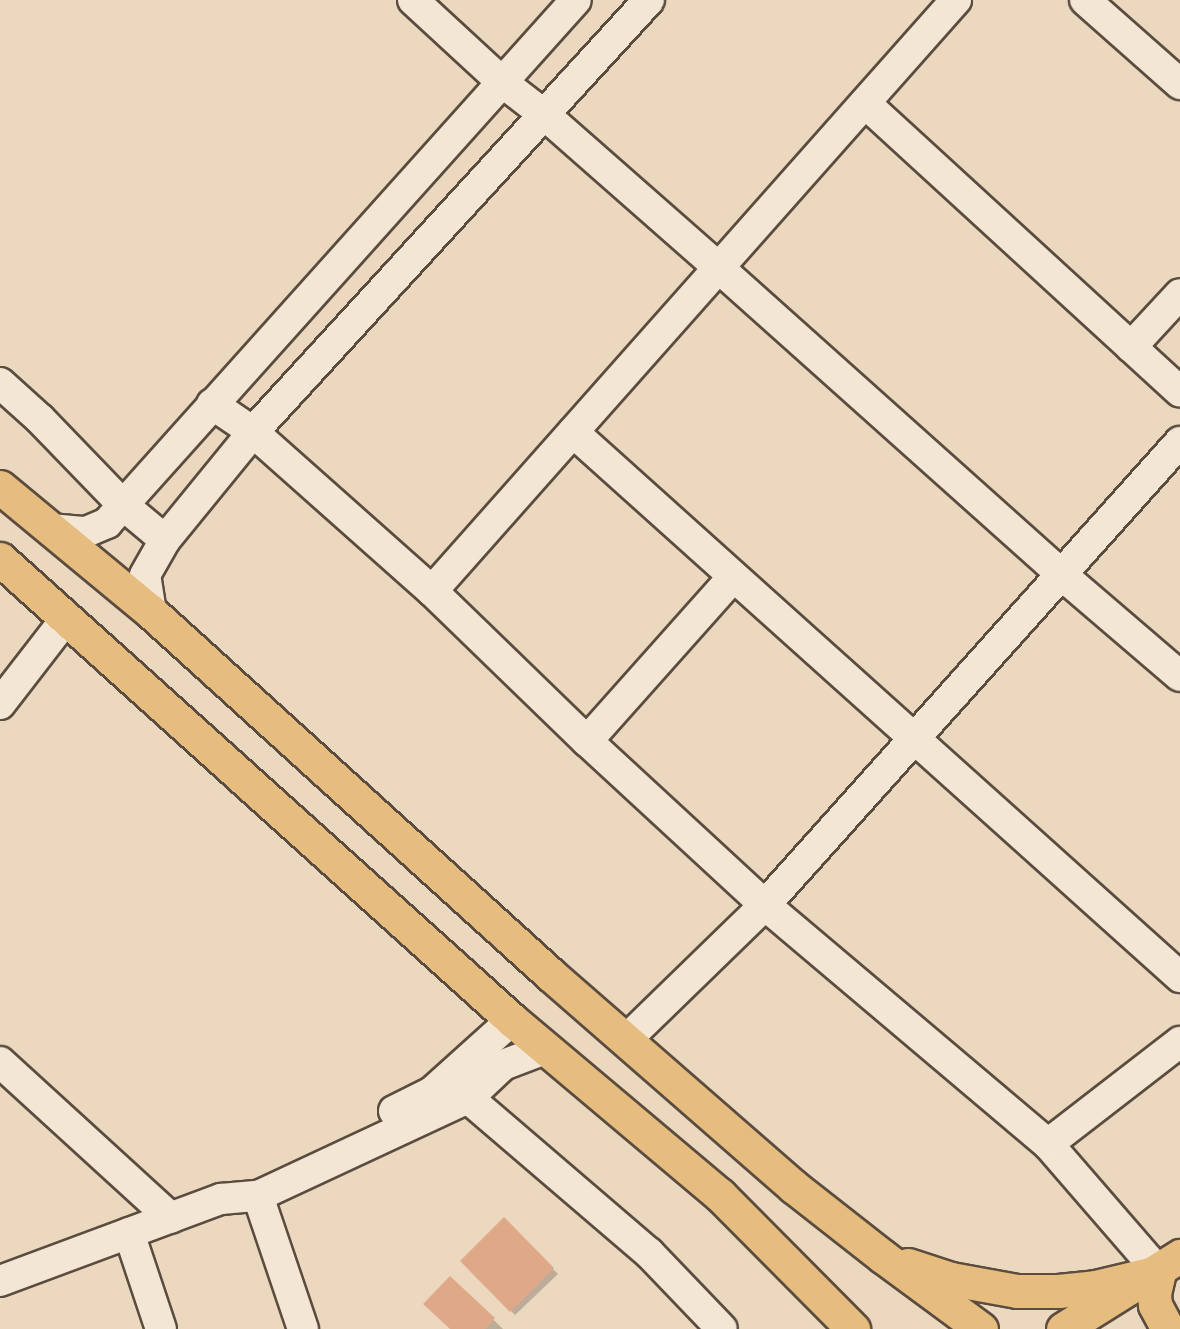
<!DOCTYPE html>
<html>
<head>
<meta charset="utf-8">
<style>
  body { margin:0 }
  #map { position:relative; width:1180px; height:1329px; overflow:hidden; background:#ecd8be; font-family:"Gentium Book Plus",serif }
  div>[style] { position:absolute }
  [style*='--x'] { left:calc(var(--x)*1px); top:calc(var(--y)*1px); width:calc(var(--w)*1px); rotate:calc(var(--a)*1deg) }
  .shadow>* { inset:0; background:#0003 }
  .building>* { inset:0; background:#dfa989 }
  .roads { filter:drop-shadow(2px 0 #5a4c3f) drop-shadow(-2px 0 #5a4c3f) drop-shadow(0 2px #5a4c3f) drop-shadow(0 -2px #5a4c3f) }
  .minor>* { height:30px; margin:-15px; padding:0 15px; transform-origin:15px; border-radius:15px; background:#f3e6d5 }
  .major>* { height:33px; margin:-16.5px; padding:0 16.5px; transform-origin:16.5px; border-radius:16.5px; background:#e6bc7f }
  span { translate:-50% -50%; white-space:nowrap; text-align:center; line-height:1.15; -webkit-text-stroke:5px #f3e6d5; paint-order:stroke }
</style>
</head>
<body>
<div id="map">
  <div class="shadow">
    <div style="clip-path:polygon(504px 1220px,558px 1274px,515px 1315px,462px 1261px)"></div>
    <div style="clip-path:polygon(450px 1278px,503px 1329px,451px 1329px)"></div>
  </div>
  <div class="building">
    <div style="clip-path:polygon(504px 1217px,554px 1268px,510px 1312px,460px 1261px)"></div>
    <div style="clip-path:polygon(450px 1276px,495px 1318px,485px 1329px,450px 1329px,423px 1304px)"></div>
  </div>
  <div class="roads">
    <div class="minor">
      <div style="--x:413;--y:0;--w:121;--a:42.7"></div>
      <div style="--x:502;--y:82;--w:56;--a:37.7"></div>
      <div style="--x:546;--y:116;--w:230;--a:41.3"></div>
      <div style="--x:719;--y:268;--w:460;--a:41.8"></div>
      <div style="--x:1062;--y:575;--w:155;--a:40.6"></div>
      <div style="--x:1085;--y:0;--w:127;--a:41.5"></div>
      <div style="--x:865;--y:103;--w:427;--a:42.5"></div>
      <div style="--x:1131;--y:347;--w:72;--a:-47.2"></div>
      <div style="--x:0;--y:383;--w:54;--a:42"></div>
      <div style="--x:40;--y:419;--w:118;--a:46"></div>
      <div style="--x:122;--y:504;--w:56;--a:39.9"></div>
      <div style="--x:212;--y:404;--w:50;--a:34.3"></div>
      <div style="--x:253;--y:432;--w:239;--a:41.6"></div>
      <div style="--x:432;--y:591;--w:216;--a:44.1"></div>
      <div style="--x:587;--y:741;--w:242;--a:42.7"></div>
      <div style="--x:765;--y:905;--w:370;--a:40.2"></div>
      <div style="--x:1048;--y:1144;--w:169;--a:49.1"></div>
      <div style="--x:573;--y:432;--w:816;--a:41.92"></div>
      <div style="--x:50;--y:529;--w:36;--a:5"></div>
      <div style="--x:86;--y:532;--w:23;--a:-23"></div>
      <div style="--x:107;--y:523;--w:702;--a:-48.12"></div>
      <div style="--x:432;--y:591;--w:790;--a:-48.44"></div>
      <div style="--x:151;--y:612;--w:37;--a:-99"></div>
      <div style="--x:145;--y:575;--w:40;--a:-60.3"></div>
      <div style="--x:165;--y:540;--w:139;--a:-50.8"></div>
      <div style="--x:253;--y:432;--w:586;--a:-47.49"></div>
      <div style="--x:0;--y:704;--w:106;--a:-52.3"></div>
      <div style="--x:587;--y:741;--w:220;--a:-48.3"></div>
      <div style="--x:626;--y:1040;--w:194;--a:-44.2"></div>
      <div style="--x:765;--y:905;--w:622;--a:-48.13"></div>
      <div style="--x:0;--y:1062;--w:231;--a:42.4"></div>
      <div style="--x:468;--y:1098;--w:238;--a:40.6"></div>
      <div style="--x:649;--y:1253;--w:105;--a:46.2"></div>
      <div style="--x:394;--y:1111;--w:42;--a:-26.6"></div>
      <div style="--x:432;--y:1092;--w:108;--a:-42"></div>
      <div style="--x:1048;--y:1144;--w:167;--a:-37.7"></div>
      <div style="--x:258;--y:1196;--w:140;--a:71.3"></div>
      <div style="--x:129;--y:1233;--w:101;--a:71.6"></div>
      <div style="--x:0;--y:1281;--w:236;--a:-20.4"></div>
      <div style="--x:221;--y:1199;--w:37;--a:-5"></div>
      <div style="--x:258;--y:1196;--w:232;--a:-25"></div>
      <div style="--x:468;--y:1098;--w:48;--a:-43.3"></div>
      <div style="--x:503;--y:1065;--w:45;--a:-20.9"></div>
    </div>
    <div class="major">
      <div style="--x:0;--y:487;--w:196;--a:39.6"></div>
      <div style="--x:151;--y:612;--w:540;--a:42.22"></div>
      <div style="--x:551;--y:975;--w:322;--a:41.1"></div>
      <div style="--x:794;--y:1187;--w:112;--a:38.1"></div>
      <div style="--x:882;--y:1256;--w:123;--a:36.4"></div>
      <div style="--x:0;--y:559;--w:689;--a:42"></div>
      <div style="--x:512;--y:1020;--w:272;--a:40.1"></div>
      <div style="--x:720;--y:1195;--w:189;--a:45.2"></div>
      <div style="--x:908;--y:1265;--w:45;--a:18"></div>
      <div style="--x:951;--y:1279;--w:67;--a:10.3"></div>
      <div style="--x:1017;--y:1291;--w:41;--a:0"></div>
      <div style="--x:1058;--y:1291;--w:37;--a:-6"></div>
      <div style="--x:1095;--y:1287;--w:66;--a:-13.2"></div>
      <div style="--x:1159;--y:1272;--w:23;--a:103"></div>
      <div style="--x:1154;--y:1294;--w:11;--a:85"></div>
      <div style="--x:1155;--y:1305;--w:27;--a:62"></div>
      <div style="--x:1063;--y:1329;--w:138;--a:-32"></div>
    </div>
  </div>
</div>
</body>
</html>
